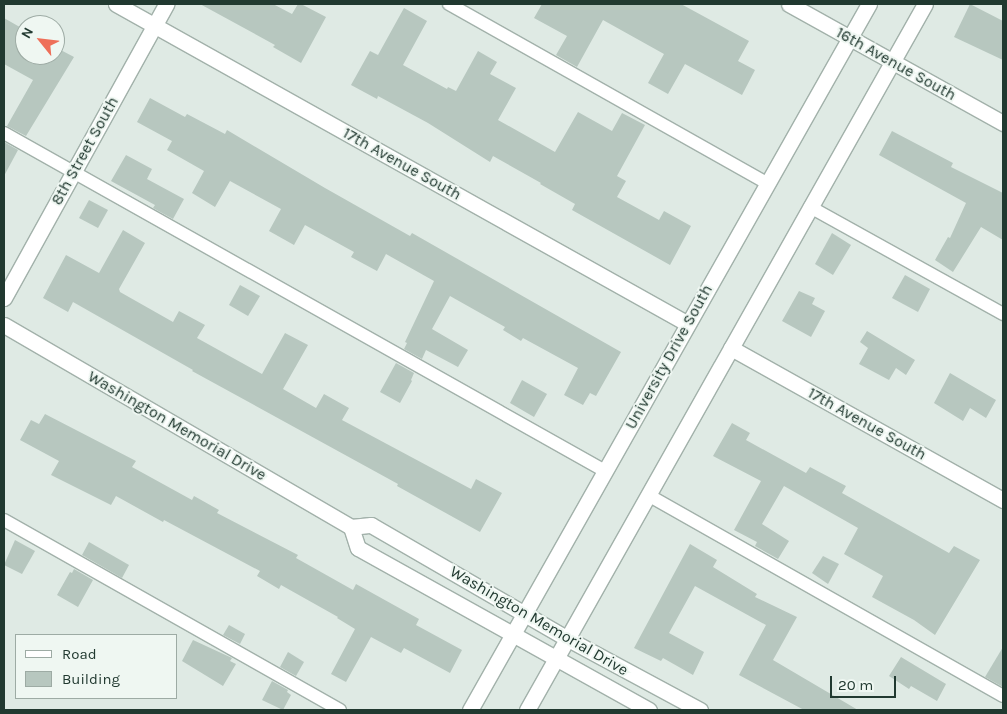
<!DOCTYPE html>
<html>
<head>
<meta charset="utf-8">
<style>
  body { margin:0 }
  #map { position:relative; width:1007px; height:714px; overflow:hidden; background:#dfeae4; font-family:Karla,sans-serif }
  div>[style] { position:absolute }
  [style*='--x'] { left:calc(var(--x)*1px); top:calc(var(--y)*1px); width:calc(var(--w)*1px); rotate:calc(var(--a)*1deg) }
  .building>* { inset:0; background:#b7c7bf }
  .roads { filter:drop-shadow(1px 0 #a2b1aa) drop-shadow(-1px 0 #a2b1aa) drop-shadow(0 1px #a2b1aa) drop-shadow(0 -1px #a2b1aa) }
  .lane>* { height:12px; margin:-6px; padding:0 6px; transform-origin:6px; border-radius:6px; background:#fff }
  .street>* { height:15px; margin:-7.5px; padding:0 7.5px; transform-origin:7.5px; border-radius:7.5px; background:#fff }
  .secondary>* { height:15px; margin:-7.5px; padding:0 7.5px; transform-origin:7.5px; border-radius:7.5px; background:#fff }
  span { translate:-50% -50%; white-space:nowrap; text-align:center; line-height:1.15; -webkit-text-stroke:4px #eff7f2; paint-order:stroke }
  .street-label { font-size:16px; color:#213930 }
  .frame { position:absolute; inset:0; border:5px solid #213930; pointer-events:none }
  .legend { position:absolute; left:15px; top:634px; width:162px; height:65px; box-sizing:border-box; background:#eff7f2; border:1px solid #9daba4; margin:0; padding:6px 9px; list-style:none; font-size:15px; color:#213930 }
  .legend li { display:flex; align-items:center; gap:10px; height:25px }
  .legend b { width:25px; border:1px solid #9daba4 }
  .north { position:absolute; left:15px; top:15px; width:50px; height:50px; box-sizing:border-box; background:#eff7f2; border:1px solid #9daba4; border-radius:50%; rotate:299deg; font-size:14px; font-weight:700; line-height:20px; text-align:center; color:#213930 }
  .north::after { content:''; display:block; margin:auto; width:18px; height:22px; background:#ee6f59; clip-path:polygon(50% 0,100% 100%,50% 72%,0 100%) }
  .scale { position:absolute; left:830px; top:676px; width:66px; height:22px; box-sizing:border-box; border:2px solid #213930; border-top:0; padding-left:6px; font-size:15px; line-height:18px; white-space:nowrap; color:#213930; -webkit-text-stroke:4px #eff7f2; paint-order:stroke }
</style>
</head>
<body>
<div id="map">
  <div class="building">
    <div style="clip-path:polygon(200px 4px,273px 4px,292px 14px,298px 4px,301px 4px,326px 17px,301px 63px,273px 47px,275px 45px)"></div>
    <div style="clip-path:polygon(542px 4px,681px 4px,749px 41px,738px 61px,755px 70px,742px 95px,685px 64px,668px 94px,648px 83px,664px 54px,603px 20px,577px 67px,556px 55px,567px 36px,534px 18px)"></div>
    <div style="clip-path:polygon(970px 4px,1003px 21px,1003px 60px,954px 37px)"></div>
    <div style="clip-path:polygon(404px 8px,427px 21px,403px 65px,447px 89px,448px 87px,456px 91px,478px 51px,497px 62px,490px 74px,516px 88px,498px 120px,555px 152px,578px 112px,612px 131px,622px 113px,645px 125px,617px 176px,626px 181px,617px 197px,659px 220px,664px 211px,691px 226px,670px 265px,572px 210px,575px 204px,540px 184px,541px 183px,493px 156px,490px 162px,428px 123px,378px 96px,377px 99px,351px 85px,370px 51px,378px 55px)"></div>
    <div style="clip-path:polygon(4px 18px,25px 30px,25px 55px,55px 55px,55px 47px,74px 57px,26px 136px,7px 126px,33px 80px,4px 64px)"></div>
    <div style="clip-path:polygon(150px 98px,185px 117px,187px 114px,225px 134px,227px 130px,325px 188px,410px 236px,412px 233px,621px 352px,596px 396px,590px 393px,583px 405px,564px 395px,578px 368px,523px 338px,521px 341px,503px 330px,505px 327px,450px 296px,432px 329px,468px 350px,458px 367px,426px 350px,422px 359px,404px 349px,407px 343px,405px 342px,434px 281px,386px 254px,377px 271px,351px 257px,354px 252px,305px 225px,294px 245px,269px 231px,281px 209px,230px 181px,215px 207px,192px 193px,204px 171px,167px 150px,172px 141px,137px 122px)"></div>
    <div style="clip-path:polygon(892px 131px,953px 163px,951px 167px,1003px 193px,1003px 240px,981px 227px,953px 272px,935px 260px,948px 237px,950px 238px,966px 203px,879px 155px)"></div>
    <div style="clip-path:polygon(4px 142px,18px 150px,4px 176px)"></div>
    <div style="clip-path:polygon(126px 155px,152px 169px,147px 179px,184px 199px,173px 219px,153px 208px,155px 205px,111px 181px)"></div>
    <div style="clip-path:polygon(89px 200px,108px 210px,98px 228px,79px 218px)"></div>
    <div style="clip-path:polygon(123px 230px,145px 243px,119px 289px,120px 292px,173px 322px,179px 311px,205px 325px,197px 338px,262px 374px,285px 333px,308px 345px,283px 389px,316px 408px,324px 394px,349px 408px,342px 420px,471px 489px,476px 479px,502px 493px,480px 532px,397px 486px,398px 484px,192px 371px,193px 370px,73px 302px,68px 312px,43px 298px,66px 255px,99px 273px)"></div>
    <div style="clip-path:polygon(832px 233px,851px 245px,833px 275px,815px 264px)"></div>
    <div style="clip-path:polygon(905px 275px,930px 289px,918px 312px,892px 298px)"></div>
    <div style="clip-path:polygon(240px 285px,260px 296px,248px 316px,229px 305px)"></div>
    <div style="clip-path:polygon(799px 291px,815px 298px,812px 304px,825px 311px,811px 337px,782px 321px)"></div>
    <div style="clip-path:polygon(867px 331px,915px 360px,906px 375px,896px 368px,889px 380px,859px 364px,868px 348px,860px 342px)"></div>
    <div style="clip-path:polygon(396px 363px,414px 373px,411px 380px,412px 381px,400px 403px,380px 392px)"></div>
    <div style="clip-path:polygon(950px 373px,996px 400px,986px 418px,970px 408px,963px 421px,934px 403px)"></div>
    <div style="clip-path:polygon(522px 380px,547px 394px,534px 417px,510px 403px)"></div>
    <div style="clip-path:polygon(45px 414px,136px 461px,132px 467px,192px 500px,194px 496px,219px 510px,217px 513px,298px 555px,296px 558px,353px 590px,356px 584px,419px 619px,416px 625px,462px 650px,450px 673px,404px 648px,401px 653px,371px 637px,346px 682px,331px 674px,355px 629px,337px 618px,338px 617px,281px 585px,279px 589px,257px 576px,260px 571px,164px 520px,163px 522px,116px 496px,111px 505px,51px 475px,59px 461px,20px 440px,31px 420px,39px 424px)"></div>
    <div style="clip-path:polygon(732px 423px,750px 433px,746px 440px,806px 473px,810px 467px,846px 486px,842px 493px,949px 553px,954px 546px,980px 560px,935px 635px,914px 620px,872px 597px,883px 576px,844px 554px,858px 528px,784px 486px,762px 524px,789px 541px,778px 559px,755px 546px,757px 542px,734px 530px,761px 481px,713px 456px)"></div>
    <div style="clip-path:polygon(15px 540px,35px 551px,22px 574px,4px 565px)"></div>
    <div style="clip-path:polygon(89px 542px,129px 565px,122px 578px,82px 555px)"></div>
    <div style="clip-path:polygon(690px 544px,717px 560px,713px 567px,757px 594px,755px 597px,797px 617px,773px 660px,858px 710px,804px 710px,739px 675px,766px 625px,695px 586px,669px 633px,704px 652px,693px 675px,663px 658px,661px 661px,634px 648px)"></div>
    <div style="clip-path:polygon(823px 556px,839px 564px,828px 584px,812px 573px)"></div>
    <div style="clip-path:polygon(74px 569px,93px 580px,78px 607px,57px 595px,70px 572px,72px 573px)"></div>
    <div style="clip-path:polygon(229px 625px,245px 634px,240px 644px,223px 635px)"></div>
    <div style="clip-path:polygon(193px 640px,232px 658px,230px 661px,236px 664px,223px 686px,182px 661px)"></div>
    <div style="clip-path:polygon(1003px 647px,1003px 687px,985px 677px)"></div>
    <div style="clip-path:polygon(288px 652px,304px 662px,296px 676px,280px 667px)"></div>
    <div style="clip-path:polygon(901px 657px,946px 684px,937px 701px,911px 686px,909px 689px,889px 676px)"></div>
    <div style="clip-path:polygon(272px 681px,288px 690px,287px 692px,291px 695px,283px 710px,262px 700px)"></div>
  </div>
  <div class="roads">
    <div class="lane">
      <div style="--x:449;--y:4;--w:365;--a:29.4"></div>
      <div style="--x:4;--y:133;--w:690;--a:29.35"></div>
      <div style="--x:810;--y:207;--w:221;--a:29"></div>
      <div style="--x:648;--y:495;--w:408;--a:29.5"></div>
      <div style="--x:4;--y:520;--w:386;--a:29.5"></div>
    </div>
    <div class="street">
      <div style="--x:116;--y:4;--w:655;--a:29.22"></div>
      <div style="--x:789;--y:4;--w:245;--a:29.1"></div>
      <div style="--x:4;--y:298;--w:336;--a:-61.1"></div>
      <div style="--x:731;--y:348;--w:312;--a:29.2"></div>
    </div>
    <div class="secondary">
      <div style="--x:4;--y:325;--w:402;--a:30.2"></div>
      <div style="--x:351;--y:527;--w:20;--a:-6"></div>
      <div style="--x:371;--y:525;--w:228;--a:30.1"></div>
      <div style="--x:568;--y:639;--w:150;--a:28.3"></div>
      <div style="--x:351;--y:527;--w:22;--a:72"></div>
      <div style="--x:358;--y:548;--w:333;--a:29.1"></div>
      <div style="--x:470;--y:710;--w:811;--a:-60.53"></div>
      <div style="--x:527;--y:710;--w:810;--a:-60.59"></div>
    </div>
  </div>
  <div class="street-label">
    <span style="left:896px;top:64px;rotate:29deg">16th Avenue South</span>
    <span style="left:85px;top:151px;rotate:-61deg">8th Street South</span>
    <span style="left:402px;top:164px;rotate:29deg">17th Avenue South</span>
    <span style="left:669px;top:357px;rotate:-61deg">University Drive South</span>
    <span style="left:867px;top:424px;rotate:29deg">17th Avenue South</span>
    <span style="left:177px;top:426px;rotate:30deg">Washington Memorial Drive</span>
    <span style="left:539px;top:621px;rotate:30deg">Washington Memorial Drive</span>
  </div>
  <div class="frame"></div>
  <ul class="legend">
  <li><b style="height:6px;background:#fff"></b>Road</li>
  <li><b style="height:14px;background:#b7c7bf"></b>Building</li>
  </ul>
  <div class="north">N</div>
  <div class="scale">20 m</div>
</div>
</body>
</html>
